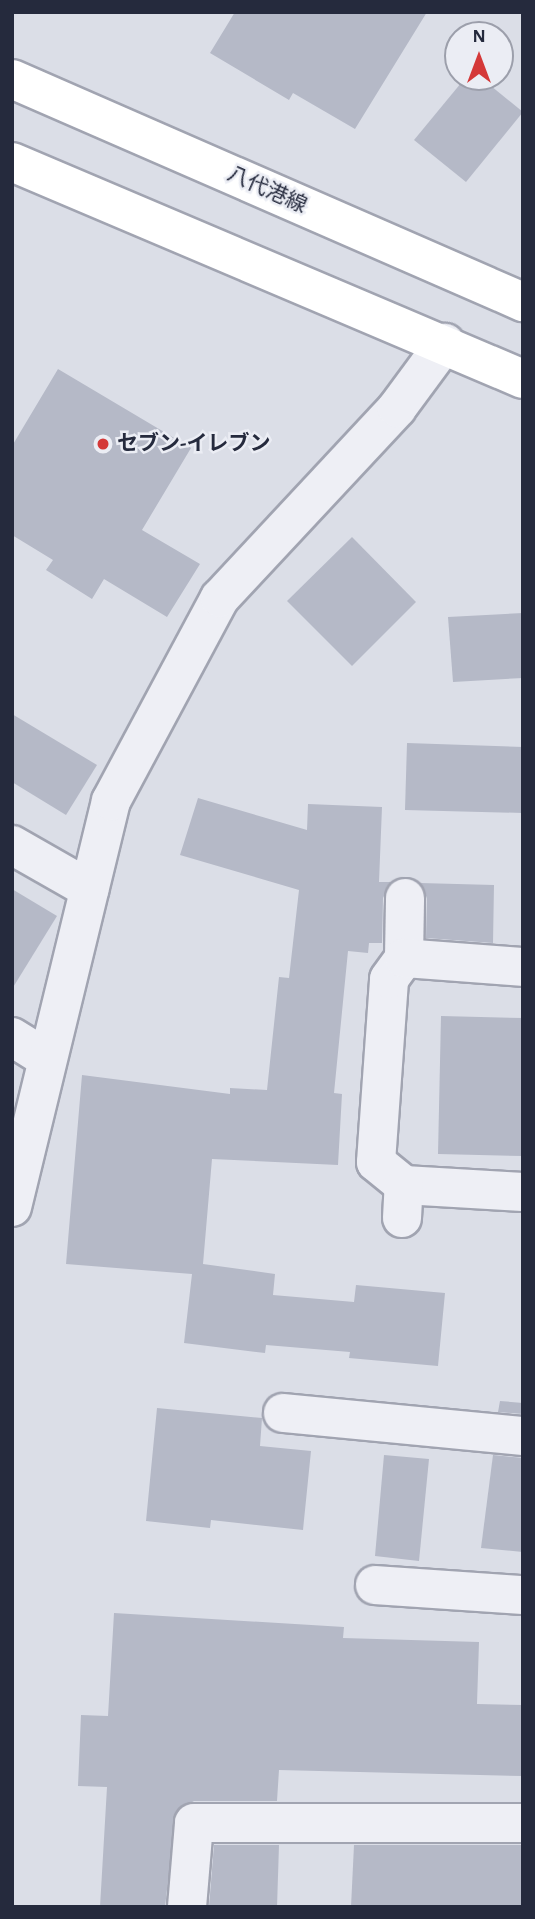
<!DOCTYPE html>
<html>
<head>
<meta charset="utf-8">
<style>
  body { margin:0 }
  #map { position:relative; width:535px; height:1919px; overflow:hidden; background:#dbdee7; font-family:"Alegreya Sans","Noto Sans JP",sans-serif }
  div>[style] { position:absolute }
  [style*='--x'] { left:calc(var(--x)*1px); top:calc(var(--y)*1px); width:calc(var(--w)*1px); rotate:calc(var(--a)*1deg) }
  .building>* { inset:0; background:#b5b9c7 }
  .roads { filter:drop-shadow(2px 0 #a1a4b1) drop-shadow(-2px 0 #a1a4b1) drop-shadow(0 2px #a1a4b1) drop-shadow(0 -2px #a1a4b1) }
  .street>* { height:38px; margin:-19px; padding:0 19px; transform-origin:19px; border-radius:19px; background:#eeeff5 }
  .secondary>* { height:38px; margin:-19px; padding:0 19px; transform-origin:19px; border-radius:19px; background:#fff }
  .dots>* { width:19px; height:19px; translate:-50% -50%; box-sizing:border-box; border:4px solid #ebedf4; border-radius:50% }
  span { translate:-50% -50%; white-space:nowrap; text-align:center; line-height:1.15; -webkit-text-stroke:5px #ebedf4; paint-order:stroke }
  .street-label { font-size:21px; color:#252a3d }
  .poi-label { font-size:21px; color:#252a3d; font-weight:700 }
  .left { translate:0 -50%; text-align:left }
  .frame { position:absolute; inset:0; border:14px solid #252a3d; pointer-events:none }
  .north { position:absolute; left:444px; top:21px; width:70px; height:70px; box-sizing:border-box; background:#ebedf4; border:2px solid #9c9fab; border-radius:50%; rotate:0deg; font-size:19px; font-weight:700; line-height:28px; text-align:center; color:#252a3d }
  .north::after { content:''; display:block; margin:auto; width:24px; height:32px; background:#d43838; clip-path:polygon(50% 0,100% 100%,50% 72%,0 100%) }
</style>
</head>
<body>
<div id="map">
  <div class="building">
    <div style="clip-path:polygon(235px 12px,427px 12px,355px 129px,293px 93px,289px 100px,210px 53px)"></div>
    <div style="clip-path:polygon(466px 77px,480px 77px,523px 112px,466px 182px,414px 140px)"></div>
    <div style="clip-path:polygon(58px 369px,191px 448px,142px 530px,200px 564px,167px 617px,104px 579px,92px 599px,46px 570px,53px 560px,12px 535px,12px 446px)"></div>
    <div style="clip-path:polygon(352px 537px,416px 602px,352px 666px,287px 601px)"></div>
    <div style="clip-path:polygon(523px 613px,523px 678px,453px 682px,448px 617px)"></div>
    <div style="clip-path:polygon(12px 714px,97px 765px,66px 815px,12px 782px)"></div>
    <div style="clip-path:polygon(407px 743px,523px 747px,523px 813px,405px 810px)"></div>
    <div style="clip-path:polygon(198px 798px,307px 830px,308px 804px,382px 807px,379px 882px,391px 882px,383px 898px,382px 943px,369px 943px,368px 953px,348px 951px,334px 1093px,342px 1094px,338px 1165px,212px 1159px,203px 1264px,275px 1274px,273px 1295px,354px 1302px,356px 1285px,445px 1293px,438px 1366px,349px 1358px,350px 1352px,266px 1345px,265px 1353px,184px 1343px,192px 1274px,66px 1264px,82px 1075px,230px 1094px,230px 1088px,267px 1090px,279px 977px,289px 978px,299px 890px,180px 855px)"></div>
    <div style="clip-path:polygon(420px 883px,494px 885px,493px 943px,426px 938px,427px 898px)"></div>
    <div style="clip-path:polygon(12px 889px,57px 916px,12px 989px)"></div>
    <div style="clip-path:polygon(441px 1016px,523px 1018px,523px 1156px,438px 1154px)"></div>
    <div style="clip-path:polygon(500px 1401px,523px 1403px,523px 1414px,498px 1412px)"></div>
    <div style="clip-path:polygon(157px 1408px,262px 1418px,260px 1446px,311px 1451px,303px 1530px,211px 1520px,210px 1528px,146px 1521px)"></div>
    <div style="clip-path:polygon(384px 1455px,429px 1459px,419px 1561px,375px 1556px)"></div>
    <div style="clip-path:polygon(493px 1455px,523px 1458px,523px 1552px,481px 1548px)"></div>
    <div style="clip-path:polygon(114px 1613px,344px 1627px,343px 1638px,479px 1642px,477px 1704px,523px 1705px,523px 1776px,279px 1770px,277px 1801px,194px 1801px,176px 1811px,165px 1907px,100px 1907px,107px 1787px,78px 1786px,81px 1715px,108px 1716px)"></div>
    <div style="clip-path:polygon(214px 1845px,279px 1845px,277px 1907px,209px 1907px)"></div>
    <div style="clip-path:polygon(354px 1845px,523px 1845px,523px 1907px,351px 1907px)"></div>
  </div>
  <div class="roads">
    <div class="street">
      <div style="--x:12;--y:845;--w:89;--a:29.7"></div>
      <div style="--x:404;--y:958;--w:60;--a:-89"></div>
      <div style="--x:12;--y:1037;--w:40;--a:32"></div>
      <div style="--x:404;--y:1185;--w:119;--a:3.4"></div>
      <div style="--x:12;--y:1207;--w:418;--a:-76.3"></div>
      <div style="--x:111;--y:801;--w:230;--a:-61.8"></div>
      <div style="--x:220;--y:598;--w:260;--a:-47"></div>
      <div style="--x:397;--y:408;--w:81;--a:-53.6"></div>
      <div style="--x:402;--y:1218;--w:33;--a:-87"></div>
      <div style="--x:404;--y:1185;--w:36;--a:-141"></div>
      <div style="--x:376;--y:1162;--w:183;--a:-85.9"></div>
      <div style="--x:389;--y:979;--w:26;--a:-54"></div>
      <div style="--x:404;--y:958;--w:119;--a:4.3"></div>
      <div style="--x:283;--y:1413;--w:241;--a:5.5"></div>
      <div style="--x:375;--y:1585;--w:148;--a:3.9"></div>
      <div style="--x:187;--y:1907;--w:84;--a:-85.2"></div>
      <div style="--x:194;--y:1823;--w:329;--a:0"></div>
    </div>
    <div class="secondary">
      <div style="--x:12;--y:79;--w:558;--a:23.58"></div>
      <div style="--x:12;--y:162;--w:555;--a:23.01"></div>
    </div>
  </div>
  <div class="dots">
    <div style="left:103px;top:444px;background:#d43838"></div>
  </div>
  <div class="street-label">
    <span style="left:267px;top:190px;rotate:24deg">八代港線</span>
  </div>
  <div class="poi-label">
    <span class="left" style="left:117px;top:444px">セブン-イレブン</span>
  </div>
  <div class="frame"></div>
  <div class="north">N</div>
</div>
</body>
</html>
